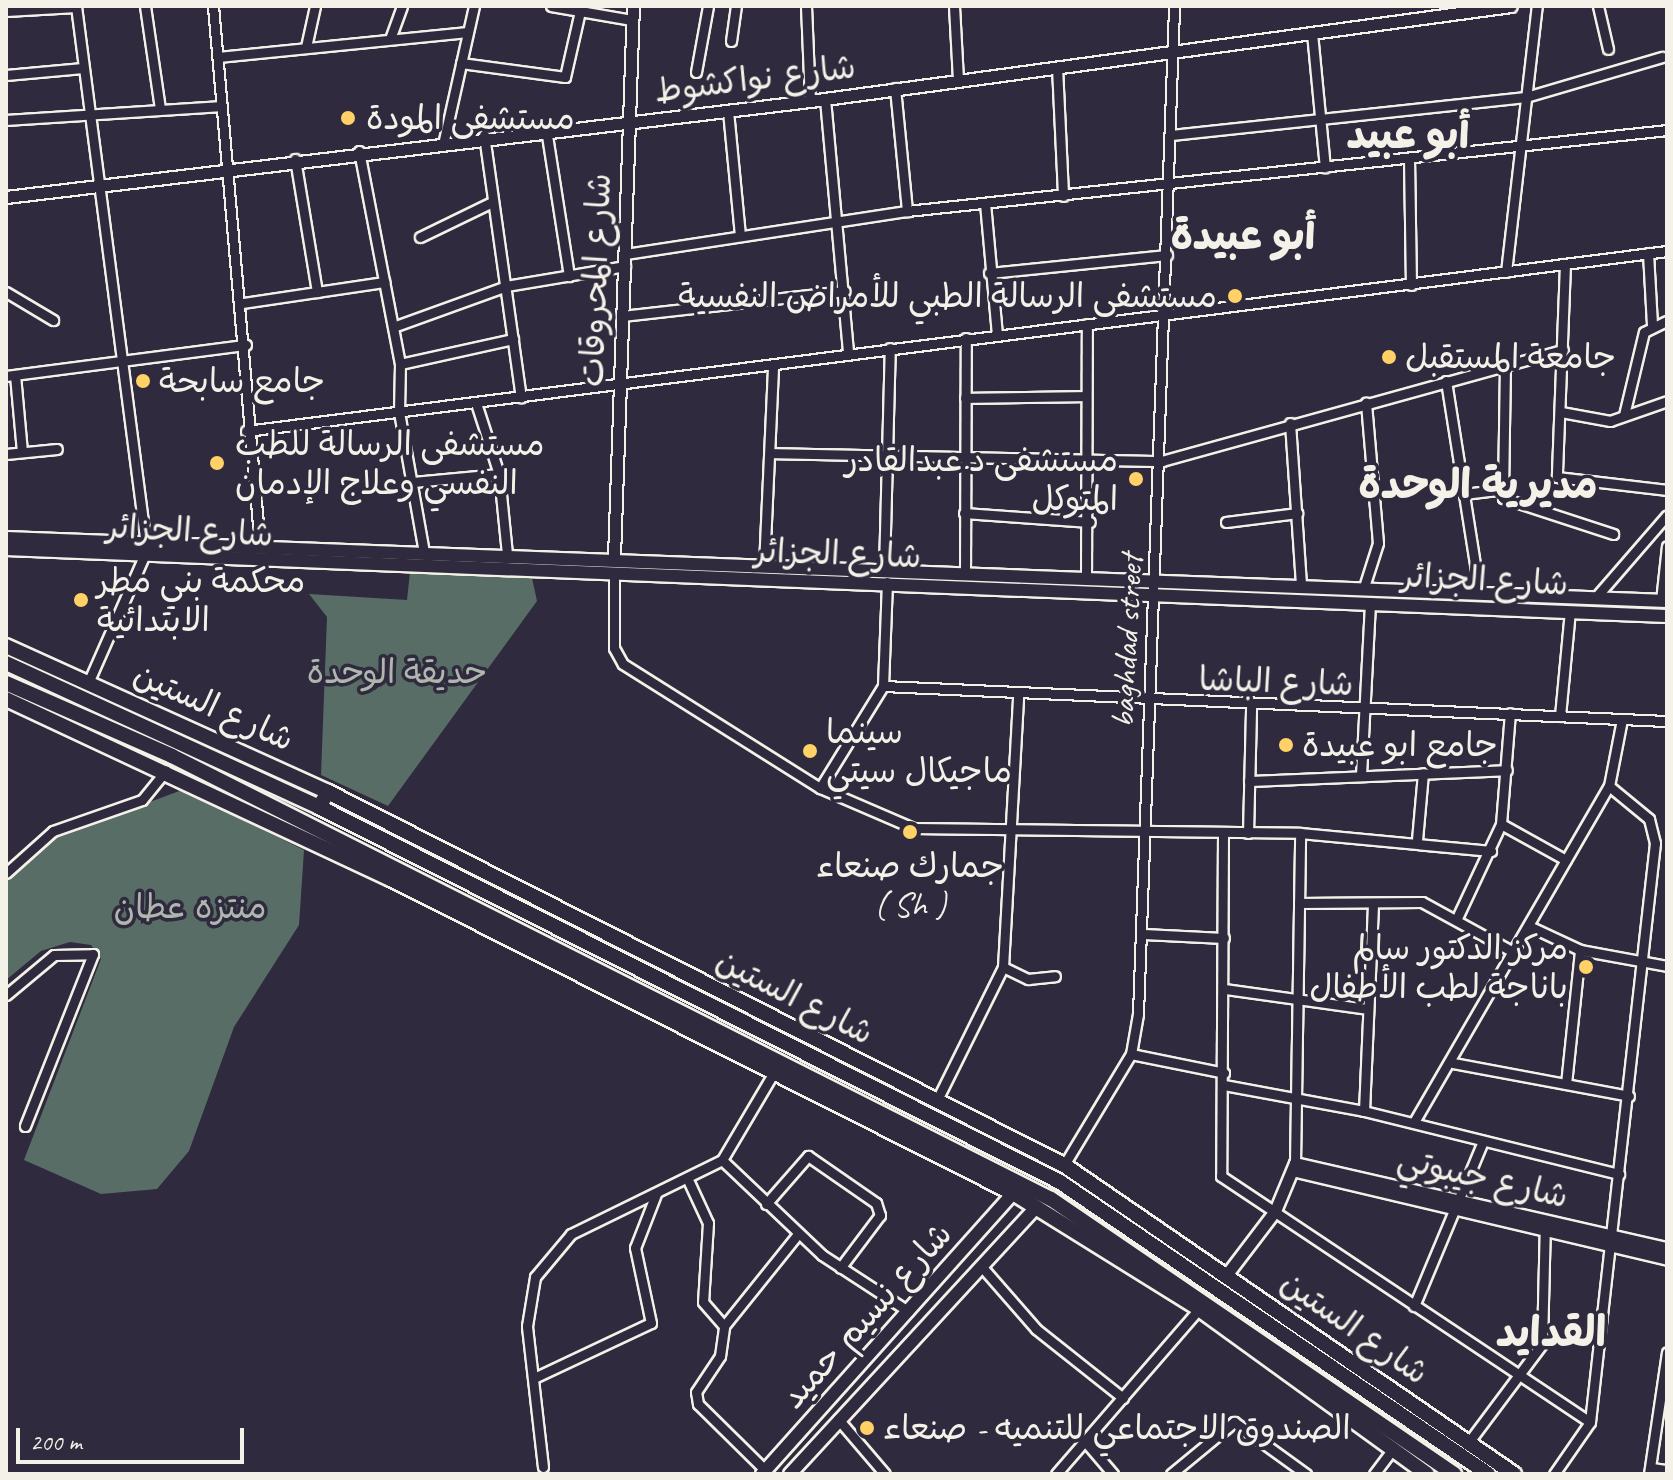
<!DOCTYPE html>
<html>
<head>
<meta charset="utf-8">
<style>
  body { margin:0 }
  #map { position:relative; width:1673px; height:1480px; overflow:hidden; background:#2f2a3d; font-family:Caveat,"Playpen Sans Arabic",sans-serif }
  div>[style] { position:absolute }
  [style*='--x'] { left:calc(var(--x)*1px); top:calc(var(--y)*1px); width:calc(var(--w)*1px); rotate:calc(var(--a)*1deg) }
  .green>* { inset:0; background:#596d67 }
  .roads { filter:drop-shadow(2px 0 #f4f1e8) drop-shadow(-2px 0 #f4f1e8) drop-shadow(0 2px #f4f1e8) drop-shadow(0 -2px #f4f1e8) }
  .minor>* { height:9px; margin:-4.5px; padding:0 4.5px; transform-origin:4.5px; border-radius:4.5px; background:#2f2a3d }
  .tertiary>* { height:11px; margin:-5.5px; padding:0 5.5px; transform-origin:5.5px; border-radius:5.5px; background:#2f2a3d }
  .secondary>* { height:12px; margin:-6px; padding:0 6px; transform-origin:6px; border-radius:6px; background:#2f2a3d }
  .primary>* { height:14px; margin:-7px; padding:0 7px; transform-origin:7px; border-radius:7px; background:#2f2a3d }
  .trunk>* { height:14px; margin:-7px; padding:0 7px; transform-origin:7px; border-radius:7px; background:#2f2a3d }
  .dots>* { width:22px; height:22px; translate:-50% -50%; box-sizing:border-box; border:4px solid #2f2a3d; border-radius:50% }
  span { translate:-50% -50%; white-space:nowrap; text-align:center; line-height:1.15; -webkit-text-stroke:7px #2f2a3d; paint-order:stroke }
  .street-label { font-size:34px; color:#f4f1e8 }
  .poi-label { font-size:34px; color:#f4f1e8 }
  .left { translate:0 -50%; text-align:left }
  .right { translate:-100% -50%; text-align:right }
  .park-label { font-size:34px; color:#aeb6ae }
  .district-label { font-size:42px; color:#f4f1e8; font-weight:700 }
  .frame { position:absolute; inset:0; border:8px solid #f4f1e8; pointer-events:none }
  .scale { position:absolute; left:16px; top:1428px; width:228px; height:36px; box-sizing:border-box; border:4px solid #f4f1e8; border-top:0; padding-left:10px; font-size:24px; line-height:28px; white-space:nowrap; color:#f4f1e8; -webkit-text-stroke:6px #2f2a3d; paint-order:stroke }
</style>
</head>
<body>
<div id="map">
  <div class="green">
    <div style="clip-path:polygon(410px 572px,532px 578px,537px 601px,388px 806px,321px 775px,327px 617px,309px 594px,407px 600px)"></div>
    <div style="clip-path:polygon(182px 790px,304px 850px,299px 925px,234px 1027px,189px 1151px,157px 1189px,101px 1194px,24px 1160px,101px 959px,91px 945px,70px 942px,41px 951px,6px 980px,6px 881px,50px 839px)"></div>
  </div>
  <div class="roads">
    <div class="minor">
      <div style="--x:76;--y:6;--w:544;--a:82.6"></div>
      <div style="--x:145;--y:6;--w:104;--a:81.7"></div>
      <div style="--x:213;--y:6;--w:544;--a:85.04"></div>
      <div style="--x:551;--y:6;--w:82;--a:9.8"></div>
      <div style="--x:806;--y:6;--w:95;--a:87.6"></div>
      <div style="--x:954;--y:6;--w:74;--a:86.9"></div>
      <div style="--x:1598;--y:6;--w:44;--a:76.9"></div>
      <div style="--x:6;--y:11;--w:70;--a:-3.3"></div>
      <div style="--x:1312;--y:33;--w:135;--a:84.5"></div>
      <div style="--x:390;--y:39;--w:35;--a:-70"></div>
      <div style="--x:731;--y:41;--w:35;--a:-82"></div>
      <div style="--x:306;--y:47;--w:42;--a:-77.6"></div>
      <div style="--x:218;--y:57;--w:251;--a:-5.7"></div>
      <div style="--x:461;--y:63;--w:105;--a:7.7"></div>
      <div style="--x:565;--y:77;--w:68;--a:-77.2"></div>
      <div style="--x:1057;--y:67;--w:129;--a:87.3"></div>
      <div style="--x:696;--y:72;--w:67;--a:-79.7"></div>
      <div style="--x:6;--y:75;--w:77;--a:-5.2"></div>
      <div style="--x:895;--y:88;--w:124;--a:84.4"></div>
      <div style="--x:825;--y:99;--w:255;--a:84.8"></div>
      <div style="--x:728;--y:111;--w:125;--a:84.5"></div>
      <div style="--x:6;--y:120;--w:216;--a:-3.7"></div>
      <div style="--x:546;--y:129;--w:149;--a:81.1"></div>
      <div style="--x:484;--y:135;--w:265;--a:82"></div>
      <div style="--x:1171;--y:135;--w:357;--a:-6.1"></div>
      <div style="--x:1526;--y:97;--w:142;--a:-16.4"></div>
      <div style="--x:444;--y:140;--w:137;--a:-77.4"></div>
      <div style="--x:359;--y:151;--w:217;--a:79.1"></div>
      <div style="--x:400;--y:364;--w:48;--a:91.2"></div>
      <div style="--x:399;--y:412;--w:142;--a:79.9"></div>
      <div style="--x:1409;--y:158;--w:127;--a:89.1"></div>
      <div style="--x:295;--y:159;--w:135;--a:80.6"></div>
      <div style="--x:985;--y:203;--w:133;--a:84.8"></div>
      <div style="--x:420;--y:237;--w:80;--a:-25.9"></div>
      <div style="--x:1648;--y:253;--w:71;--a:86.8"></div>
      <div style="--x:625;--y:254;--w:285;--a:-8.7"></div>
      <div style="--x:907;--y:211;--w:764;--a:-6.08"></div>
      <div style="--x:1565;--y:264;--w:213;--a:92.2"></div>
      <div style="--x:1557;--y:477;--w:111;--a:6.7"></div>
      <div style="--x:1506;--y:272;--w:268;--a:-83.4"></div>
      <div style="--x:989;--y:273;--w:179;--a:-5.8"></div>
      <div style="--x:6;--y:292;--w:55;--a:30.8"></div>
      <div style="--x:243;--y:303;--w:143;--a:-8.5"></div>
      <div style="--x:622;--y:316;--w:224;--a:-6.4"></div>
      <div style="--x:393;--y:327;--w:120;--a:-19.9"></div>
      <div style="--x:506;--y:286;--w:121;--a:-9.5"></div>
      <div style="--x:400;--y:364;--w:116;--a:-12.5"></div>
      <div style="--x:1505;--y:365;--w:133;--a:90.9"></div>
      <div style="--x:1503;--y:498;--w:116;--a:18.1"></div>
      <div style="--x:15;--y:375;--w:77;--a:84.8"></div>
      <div style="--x:6;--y:376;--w:242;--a:-7.4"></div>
      <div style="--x:1446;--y:381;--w:212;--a:81"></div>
      <div style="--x:965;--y:398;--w:121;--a:-0.9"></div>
      <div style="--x:476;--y:403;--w:75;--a:72.1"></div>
      <div style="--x:499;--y:474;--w:80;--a:84.3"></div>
      <div style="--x:1561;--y:412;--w:50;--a:10.4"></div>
      <div style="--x:1610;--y:421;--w:60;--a:-19.3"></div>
      <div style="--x:1624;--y:415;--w:85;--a:-76.5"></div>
      <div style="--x:1644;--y:332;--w:25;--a:-26"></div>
      <div style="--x:1290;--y:423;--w:162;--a:86.1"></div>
      <div style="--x:246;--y:431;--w:1432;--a:-7.22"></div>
      <div style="--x:770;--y:453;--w:392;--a:1.2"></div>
      <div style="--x:1162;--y:461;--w:416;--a:-15.5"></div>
      <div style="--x:6;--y:454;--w:51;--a:-5.6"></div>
      <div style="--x:413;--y:482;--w:86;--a:-5.3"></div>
      <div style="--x:1464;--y:494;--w:39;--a:-7"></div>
      <div style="--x:964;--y:513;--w:126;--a:4.1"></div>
      <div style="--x:1226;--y:522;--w:72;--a:-7.2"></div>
      <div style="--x:764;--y:566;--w:201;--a:-87.4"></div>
      <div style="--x:884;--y:570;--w:222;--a:-88.5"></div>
      <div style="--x:614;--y:574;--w:74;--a:90"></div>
      <div style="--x:614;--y:648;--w:18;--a:61"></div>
      <div style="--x:623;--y:664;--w:233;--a:32.2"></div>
      <div style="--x:820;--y:788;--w:101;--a:23.3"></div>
      <div style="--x:913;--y:828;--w:387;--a:0.7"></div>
      <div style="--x:1300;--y:833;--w:192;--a:5.4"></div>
      <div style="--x:965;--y:574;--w:236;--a:-89.8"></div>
      <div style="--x:1086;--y:578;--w:254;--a:-89.8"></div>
      <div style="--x:1364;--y:587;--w:46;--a:-72.3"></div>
      <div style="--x:1378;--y:543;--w:141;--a:-94.9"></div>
      <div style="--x:1596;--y:597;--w:108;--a:-49.1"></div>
      <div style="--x:1661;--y:601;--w:55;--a:-83.8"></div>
      <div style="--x:88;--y:683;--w:139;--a:-66.2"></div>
      <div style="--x:883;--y:686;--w:785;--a:2.56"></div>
      <div style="--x:1560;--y:716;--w:105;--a:-84.6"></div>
      <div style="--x:1361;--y:775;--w:173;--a:-87"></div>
      <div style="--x:1249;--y:781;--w:258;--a:-2.4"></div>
      <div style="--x:1609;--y:786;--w:52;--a:39.5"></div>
      <div style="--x:1649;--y:819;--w:25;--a:76"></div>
      <div style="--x:1655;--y:843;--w:394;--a:96.4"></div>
      <div style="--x:820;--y:788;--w:120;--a:-58.3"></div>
      <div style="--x:883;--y:686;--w:104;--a:-87.8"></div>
      <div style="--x:1501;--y:824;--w:74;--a:29"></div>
      <div style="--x:1248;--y:833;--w:126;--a:-88.6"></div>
      <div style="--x:1223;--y:834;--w:342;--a:90.3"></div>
      <div style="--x:1221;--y:1176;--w:443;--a:33.7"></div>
      <div style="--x:1417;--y:840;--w:67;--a:-84.9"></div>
      <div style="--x:6;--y:873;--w:63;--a:-41.8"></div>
      <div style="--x:53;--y:831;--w:94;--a:-19.2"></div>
      <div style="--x:142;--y:800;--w:38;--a:-51"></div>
      <div style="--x:1299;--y:903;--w:123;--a:-0.5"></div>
      <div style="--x:1422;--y:902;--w:106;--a:28.7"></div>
      <div style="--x:1457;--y:918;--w:104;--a:-64.9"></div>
      <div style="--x:1501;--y:824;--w:111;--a:-85.4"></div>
      <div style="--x:1531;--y:927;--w:54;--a:25.1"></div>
      <div style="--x:1580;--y:950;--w:88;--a:10.4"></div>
      <div style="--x:1143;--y:934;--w:81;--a:2.8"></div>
      <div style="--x:1003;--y:967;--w:28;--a:26"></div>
      <div style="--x:1028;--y:979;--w:27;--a:-6"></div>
      <div style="--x:1225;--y:989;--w:144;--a:8"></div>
      <div style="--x:6;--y:995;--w:62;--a:-39.8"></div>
      <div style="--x:54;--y:955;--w:39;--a:-1"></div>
      <div style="--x:93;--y:954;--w:185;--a:111.6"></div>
      <div style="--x:1131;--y:1054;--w:95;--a:11.5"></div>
      <div style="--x:1453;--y:1063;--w:179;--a:10.6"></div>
      <div style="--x:1566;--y:1084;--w:135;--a:-84"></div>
      <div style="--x:1224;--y:1085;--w:142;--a:10.5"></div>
      <div style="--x:1364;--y:1111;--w:263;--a:13.9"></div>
      <div style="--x:937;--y:1100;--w:148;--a:-63.6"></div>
      <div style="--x:1003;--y:967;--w:271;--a:-86.8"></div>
      <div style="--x:1364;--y:1111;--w:207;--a:-87.5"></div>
      <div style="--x:1414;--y:1122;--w:388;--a:-59.9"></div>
      <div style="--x:1609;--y:786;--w:68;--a:-79"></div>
      <div style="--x:722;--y:1160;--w:138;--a:43.5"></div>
      <div style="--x:822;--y:1255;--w:103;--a:33.1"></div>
      <div style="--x:1295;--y:1163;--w:330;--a:-89.1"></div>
      <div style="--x:1064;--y:1165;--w:130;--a:-58.9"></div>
      <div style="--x:1131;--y:1054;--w:41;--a:-80.1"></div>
      <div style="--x:1138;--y:1014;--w:1009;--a:-87.95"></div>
      <div style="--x:689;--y:1182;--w:45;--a:65.1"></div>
      <div style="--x:708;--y:1223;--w:79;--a:93.6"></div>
      <div style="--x:703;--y:1302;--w:32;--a:49"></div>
      <div style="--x:766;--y:1204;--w:64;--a:-48.8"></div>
      <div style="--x:808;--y:1156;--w:83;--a:34.7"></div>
      <div style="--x:876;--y:1203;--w:13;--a:72"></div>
      <div style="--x:880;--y:1215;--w:66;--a:127"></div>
      <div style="--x:982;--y:1267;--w:82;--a:48.9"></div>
      <div style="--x:1036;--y:1329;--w:111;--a:38.4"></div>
      <div style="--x:1414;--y:1306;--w:179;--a:-67.3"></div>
      <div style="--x:536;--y:1377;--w:127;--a:-25.2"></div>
      <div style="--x:651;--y:1323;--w:77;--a:-102"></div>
      <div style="--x:635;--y:1248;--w:58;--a:-68.7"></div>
      <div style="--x:838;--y:1419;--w:72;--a:49.5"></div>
      <div style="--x:1084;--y:1440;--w:45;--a:49.5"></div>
      <div style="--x:1468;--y:1443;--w:124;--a:-53.2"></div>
      <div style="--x:1542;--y:1344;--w:121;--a:-88.6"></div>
      <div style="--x:543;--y:1467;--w:142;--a:-96.5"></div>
      <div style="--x:527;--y:1326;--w:50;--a:-80.7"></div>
      <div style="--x:535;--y:1277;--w:56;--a:-50.1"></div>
      <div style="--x:571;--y:1234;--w:168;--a:-26.1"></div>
      <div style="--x:722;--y:1160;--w:102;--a:-59.4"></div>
      <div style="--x:1652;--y:1468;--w:15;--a:8"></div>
      <div style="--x:765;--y:1470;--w:94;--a:-135.4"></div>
      <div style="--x:698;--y:1404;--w:12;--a:-99"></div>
      <div style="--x:696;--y:1392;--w:43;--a:-56.3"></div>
      <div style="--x:720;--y:1356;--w:30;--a:-82"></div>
      <div style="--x:724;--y:1326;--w:118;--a:-51.2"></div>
      <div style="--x:1056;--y:1474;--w:218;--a:-49.1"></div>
      <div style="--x:1171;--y:1474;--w:82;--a:-39.5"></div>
      <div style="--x:1234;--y:1422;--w:89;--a:35.8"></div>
      <div style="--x:1374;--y:1474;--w:30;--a:-53"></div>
      <div style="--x:1554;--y:1474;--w:63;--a:-55.3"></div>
      <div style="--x:1590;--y:1422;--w:179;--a:-83.6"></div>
      <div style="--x:1649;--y:1474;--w:123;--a:-81.6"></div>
    </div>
    <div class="tertiary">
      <div style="--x:6;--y:197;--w:810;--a:-6.81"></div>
      <div style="--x:810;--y:101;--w:707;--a:-7.72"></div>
      <div style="--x:614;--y:557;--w:551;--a:-88.03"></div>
      <div style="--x:1296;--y:1171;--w:381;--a:13.3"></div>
      <div style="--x:1227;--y:1274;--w:79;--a:-52.7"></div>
      <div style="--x:1275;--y:1211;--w:52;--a:-67.4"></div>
      <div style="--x:1295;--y:1163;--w:382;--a:12.9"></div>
    </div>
    <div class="secondary">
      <div style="--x:6;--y:538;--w:1662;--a:2.17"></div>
      <div style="--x:6;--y:549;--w:1662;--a:2.31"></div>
      <div style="--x:762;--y:1474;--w:377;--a:-48.2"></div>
      <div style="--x:790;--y:1474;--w:363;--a:-47.3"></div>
    </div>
    <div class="primary">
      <div style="--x:6;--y:646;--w:354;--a:24.4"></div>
      <div style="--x:328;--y:792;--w:825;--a:26.88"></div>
      <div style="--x:1064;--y:1165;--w:546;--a:34.48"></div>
      <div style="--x:6;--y:699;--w:425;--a:25.1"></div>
      <div style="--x:391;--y:879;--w:697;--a:26.79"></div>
      <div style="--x:1013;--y:1193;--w:219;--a:31.9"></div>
      <div style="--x:1199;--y:1309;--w:281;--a:35.9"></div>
    </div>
    <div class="trunk">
      <div style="--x:6;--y:663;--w:345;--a:24.7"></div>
      <div style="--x:319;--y:807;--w:830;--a:26.84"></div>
      <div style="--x:1060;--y:1182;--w:518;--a:34.3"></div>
      <div style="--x:6;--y:683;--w:181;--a:23.7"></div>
      <div style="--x:172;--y:756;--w:984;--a:26.75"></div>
      <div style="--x:1051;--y:1199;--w:488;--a:34.3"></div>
      <div style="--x:319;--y:807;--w:17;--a:-59"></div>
    </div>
  </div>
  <div class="dots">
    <div style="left:348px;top:118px;background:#ffd166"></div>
    <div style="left:1235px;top:296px;background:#ffd166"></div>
    <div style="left:1389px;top:357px;background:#ffd166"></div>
    <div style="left:143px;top:381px;background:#ffd166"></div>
    <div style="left:217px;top:463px;background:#ffd166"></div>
    <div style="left:1136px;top:479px;background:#ffd166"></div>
    <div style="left:81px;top:600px;background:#ffd166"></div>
    <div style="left:1286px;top:745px;background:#ffd166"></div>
    <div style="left:810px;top:751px;background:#ffd166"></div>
    <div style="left:910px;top:832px;background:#ffd166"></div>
    <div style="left:1586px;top:967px;background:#ffd166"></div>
    <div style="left:867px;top:1428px;background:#ffd166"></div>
  </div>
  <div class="street-label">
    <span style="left:755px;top:78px;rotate:-7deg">شارع نواكشوط</span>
    <span style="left:595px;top:280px;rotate:-88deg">شارع المحروقات</span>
    <span style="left:190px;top:530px;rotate:3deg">شارع الجزائر</span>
    <span style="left:838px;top:553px;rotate:2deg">شارع الجزائر</span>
    <span style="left:1485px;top:579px;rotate:3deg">شارع الجزائر</span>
    <span style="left:1126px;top:641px;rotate:-87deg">baghdad street</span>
    <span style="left:1276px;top:681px;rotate:2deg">شارع الباشا</span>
    <span style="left:214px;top:706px;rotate:24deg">شارع الستين</span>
    <span style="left:795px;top:996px;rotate:27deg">شارع الستين</span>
    <span style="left:1483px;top:1177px;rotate:13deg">شارع جيبوتي</span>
    <span style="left:866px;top:1315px;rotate:-48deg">شارع نسيم حميد</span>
    <span style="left:1355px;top:1327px;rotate:35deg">شارع الستين</span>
  </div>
  <div class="poi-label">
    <span class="left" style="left:366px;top:118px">مستشفى المودة</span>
    <span class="right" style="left:1217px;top:296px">مستشفى الرسالة الطبي للأمراض النفسية</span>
    <span class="left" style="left:1405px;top:357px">جامعة المستقبل</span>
    <span class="left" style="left:159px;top:381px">جامع سابحة</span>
    <span class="left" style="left:235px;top:463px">مستشفى الرسالة للطب<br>النفسي وعلاج الإدمان</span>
    <span class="right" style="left:1118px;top:479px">مستشفى د.عبدالقادر<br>المتوكل</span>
    <span class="left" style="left:97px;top:600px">محكمة بني مطر<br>الابتدائية</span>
    <span class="left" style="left:826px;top:751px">سينما<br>ماجيكال سيتي</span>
    <span class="left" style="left:1302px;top:745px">جامع ابو عبيدة</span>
    <span style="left:910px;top:885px">جمارك صنعاء<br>( Sh )</span>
    <span class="right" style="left:1568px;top:967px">مركز الدكتور سالم<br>باناجة لطب الأطفال</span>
    <span class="left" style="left:883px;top:1428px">الصندوق الاجتماعي للتنميه - صنعاء</span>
  </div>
  <div class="park-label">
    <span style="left:397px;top:672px">حديقة الوحدة</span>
    <span style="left:190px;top:907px">منتزه عطان</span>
  </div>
  <div class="district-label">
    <span style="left:1408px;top:135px">أبو عبيد</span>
    <span style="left:1243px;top:236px">أبو عبيدة</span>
    <span style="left:1478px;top:485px">مديرية الوحدة</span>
    <span style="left:1551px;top:1333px">القدايد</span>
  </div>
  <div class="frame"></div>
  <div class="scale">200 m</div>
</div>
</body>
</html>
